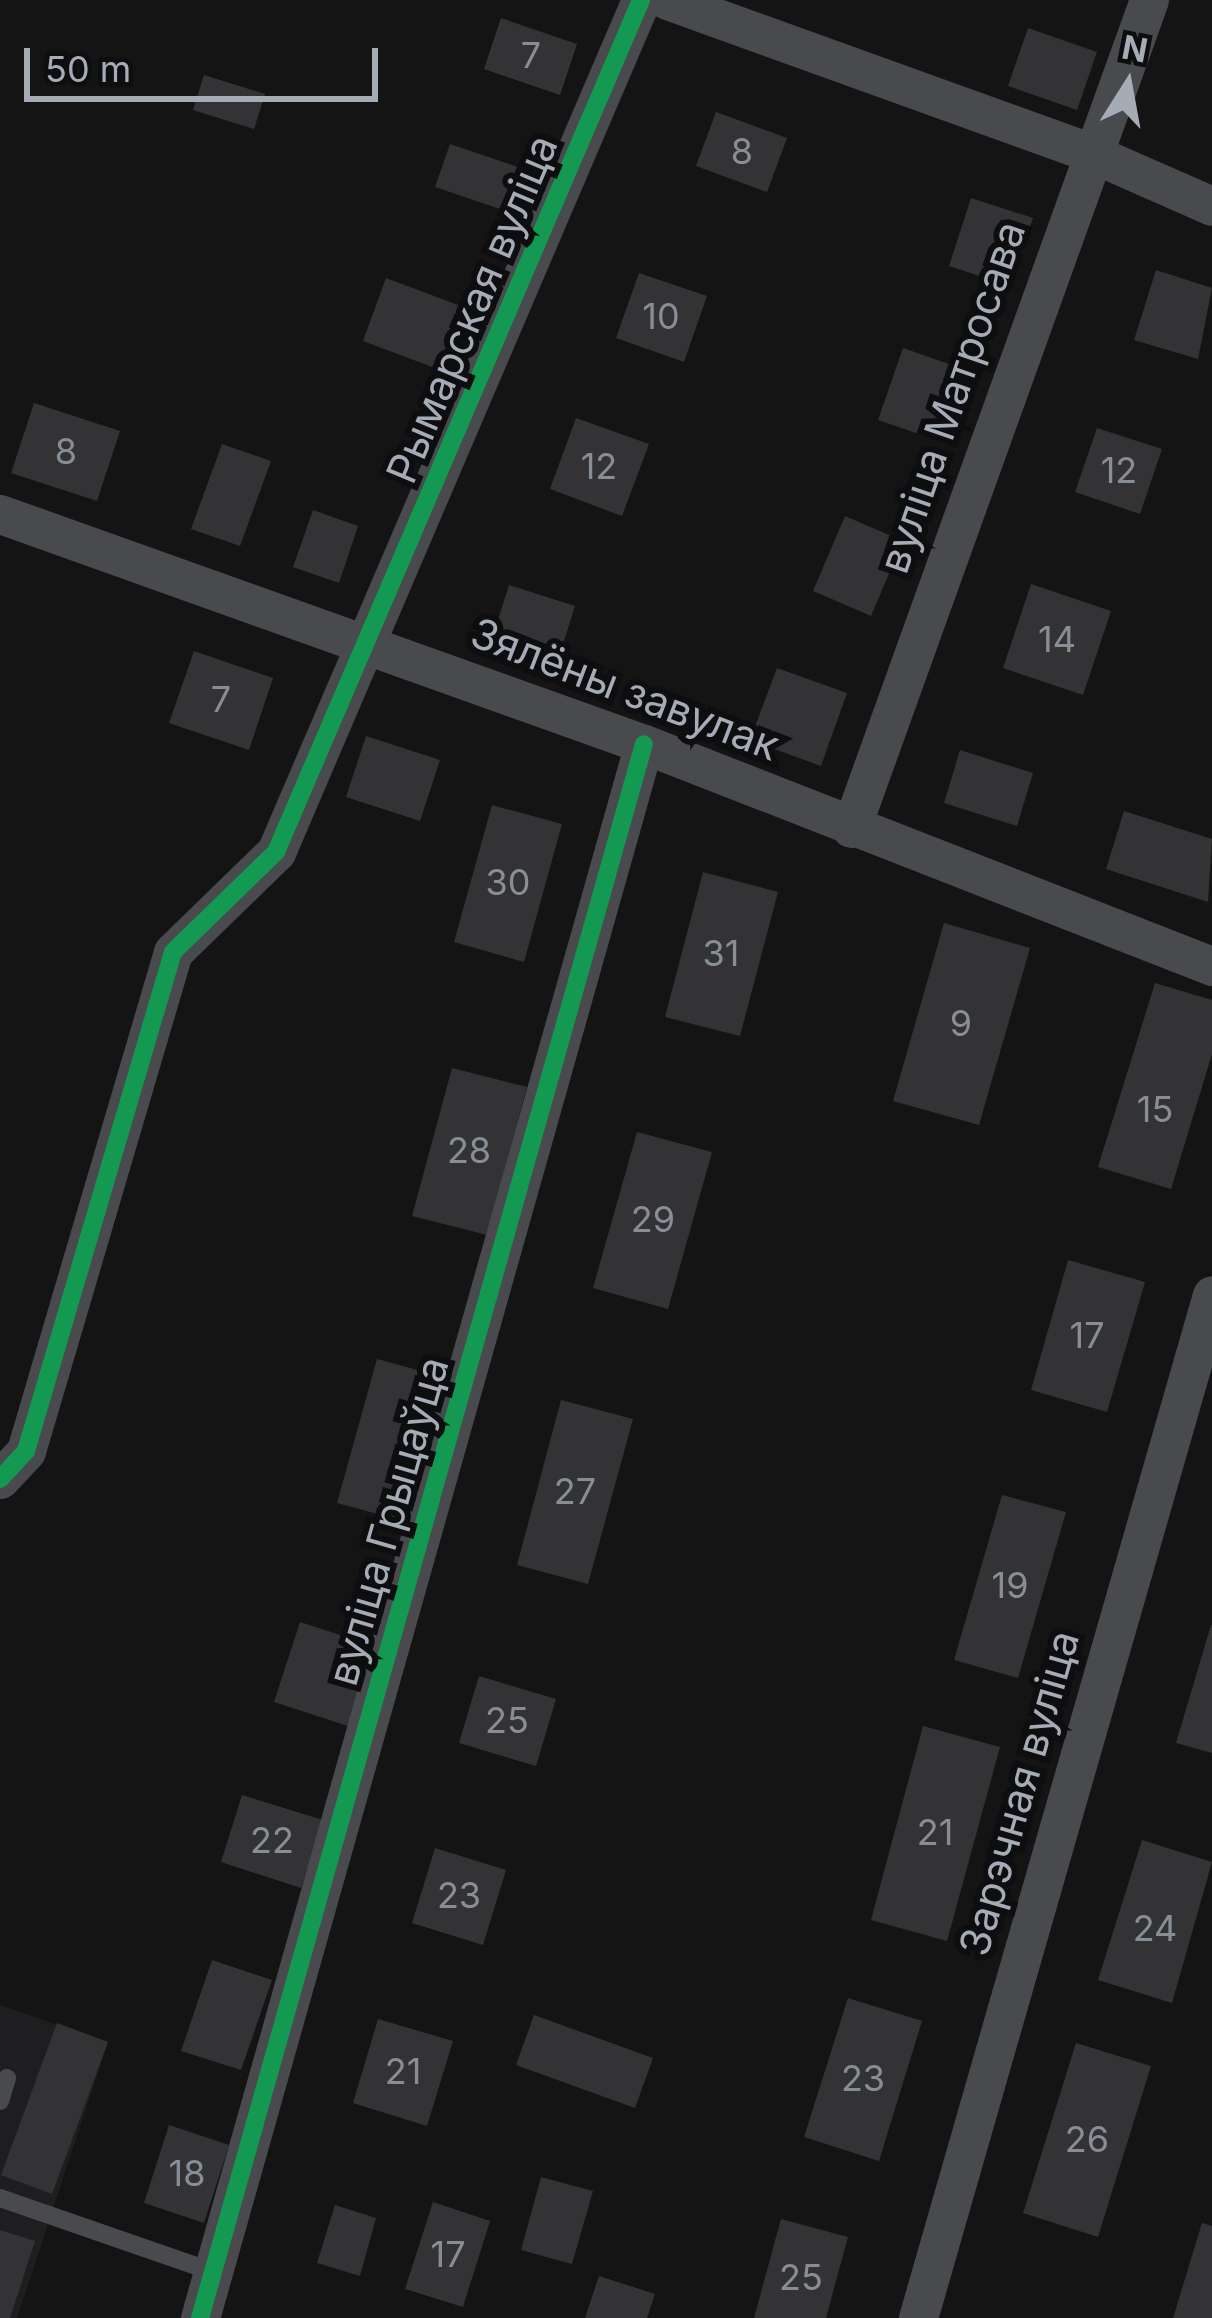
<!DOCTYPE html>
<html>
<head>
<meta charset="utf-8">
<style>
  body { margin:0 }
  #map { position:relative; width:1212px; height:2318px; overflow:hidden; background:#141414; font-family:Inter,sans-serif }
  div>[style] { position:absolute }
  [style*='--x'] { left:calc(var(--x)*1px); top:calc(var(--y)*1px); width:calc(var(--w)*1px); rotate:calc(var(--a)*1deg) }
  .built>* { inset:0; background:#1e1e20 }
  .building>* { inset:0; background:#333335 }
  .lane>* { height:18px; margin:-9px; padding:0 9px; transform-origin:9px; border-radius:9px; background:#484a4d }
  .street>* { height:39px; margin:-19.5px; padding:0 19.5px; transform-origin:19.5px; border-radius:19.5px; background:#484a4d }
  .cycleway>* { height:18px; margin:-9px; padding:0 9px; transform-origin:9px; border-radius:9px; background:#139951 }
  span { translate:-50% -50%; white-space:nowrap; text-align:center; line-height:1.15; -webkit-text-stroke:12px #0e0e10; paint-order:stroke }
  .number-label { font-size:36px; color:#888e95 }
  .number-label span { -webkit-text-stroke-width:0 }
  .street-label { font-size:42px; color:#a5acb5 }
  .north { position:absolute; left:1068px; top:24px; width:120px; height:120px; -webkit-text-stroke:9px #0e0e10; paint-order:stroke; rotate:11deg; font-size:33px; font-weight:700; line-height:48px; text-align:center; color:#a5acb5 }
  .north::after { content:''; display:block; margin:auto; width:42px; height:54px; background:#a5acb5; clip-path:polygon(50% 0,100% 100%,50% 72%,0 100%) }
  .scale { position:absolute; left:24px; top:48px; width:354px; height:54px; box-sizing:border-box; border:6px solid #a5acb5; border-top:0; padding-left:15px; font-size:36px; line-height:42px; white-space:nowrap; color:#a5acb5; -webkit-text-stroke:9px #0e0e10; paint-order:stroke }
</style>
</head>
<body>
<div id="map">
  <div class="built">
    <div style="clip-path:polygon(0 2005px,108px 2042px,17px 2318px,0 2318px)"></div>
  </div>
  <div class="building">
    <div style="clip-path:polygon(501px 18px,577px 44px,560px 95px,484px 69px)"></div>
    <div style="clip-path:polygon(1028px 28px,1097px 52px,1077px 110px,1008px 86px)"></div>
    <div style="clip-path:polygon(204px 75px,265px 94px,254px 129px,193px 110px)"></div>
    <div style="clip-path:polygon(716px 112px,787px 138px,767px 192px,696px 166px)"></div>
    <div style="clip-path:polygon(450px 144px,518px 167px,503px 210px,435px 187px)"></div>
    <div style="clip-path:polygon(971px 198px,1033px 218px,1010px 286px,949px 266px)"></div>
    <div style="clip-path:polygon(1156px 270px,1212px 288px,1198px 359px,1134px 340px)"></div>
    <div style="clip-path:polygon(639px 273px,707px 296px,684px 362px,616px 338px)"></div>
    <div style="clip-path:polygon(386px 278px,466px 308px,443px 371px,363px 341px)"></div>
    <div style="clip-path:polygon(903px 348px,975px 373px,951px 445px,878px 420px)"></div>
    <div style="clip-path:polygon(34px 403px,120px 431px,97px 501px,11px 473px)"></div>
    <div style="clip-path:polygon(576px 418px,649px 444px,622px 516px,550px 489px)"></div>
    <div style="clip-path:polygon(1097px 428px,1162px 449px,1140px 514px,1075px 492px)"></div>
    <div style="clip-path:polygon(222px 444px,271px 461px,240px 546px,191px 529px)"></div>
    <div style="clip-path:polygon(313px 510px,358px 526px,339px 583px,293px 567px)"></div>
    <div style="clip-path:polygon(845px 516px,903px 541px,871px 616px,813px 591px)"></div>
    <div style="clip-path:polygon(1031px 584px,1111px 611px,1083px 695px,1003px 668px)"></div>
    <div style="clip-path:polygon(509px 585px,575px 606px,557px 663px,491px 642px)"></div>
    <div style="clip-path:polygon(194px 651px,273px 678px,249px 750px,169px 723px)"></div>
    <div style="clip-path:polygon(777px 668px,847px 693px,821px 766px,750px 740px)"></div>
    <div style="clip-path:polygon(366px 736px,440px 760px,420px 821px,346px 797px)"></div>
    <div style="clip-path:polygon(960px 750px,1033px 773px,1017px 826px,944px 803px)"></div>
    <div style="clip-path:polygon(492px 805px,562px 824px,524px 962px,454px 942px)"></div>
    <div style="clip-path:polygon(1124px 811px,1212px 839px,1208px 902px,1106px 869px)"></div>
    <div style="clip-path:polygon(703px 872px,778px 892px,740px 1036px,665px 1017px)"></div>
    <div style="clip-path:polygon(944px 923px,1030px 948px,979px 1125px,893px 1101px)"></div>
    <div style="clip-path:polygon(1155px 983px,1212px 1000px,1212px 1054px,1171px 1189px,1098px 1167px)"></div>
    <div style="clip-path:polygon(452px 1068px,527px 1087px,487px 1235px,412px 1216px)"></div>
    <div style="clip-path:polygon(637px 1132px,712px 1152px,668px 1309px,593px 1288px)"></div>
    <div style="clip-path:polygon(1068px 1260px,1145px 1282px,1107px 1412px,1031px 1390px)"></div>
    <div style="clip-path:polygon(377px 1359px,447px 1378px,407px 1522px,337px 1503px)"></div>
    <div style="clip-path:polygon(561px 1400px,633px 1419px,588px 1584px,517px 1565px)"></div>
    <div style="clip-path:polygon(1002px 1495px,1066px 1512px,1018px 1678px,954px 1660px)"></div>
    <div style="clip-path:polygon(300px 1622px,377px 1647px,351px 1727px,274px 1702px)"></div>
    <div style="clip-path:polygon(1211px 1625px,1212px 1625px,1212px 1753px,1176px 1743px)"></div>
    <div style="clip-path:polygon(479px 1676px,556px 1699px,536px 1766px,459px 1743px)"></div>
    <div style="clip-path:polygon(923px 1726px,1000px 1747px,947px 1941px,871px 1920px)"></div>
    <div style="clip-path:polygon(242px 1795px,323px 1820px,301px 1888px,221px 1862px)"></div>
    <div style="clip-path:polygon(1142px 1840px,1212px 1862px,1172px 2003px,1098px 1980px)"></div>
    <div style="clip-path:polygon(435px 1848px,506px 1870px,483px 1945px,412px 1923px)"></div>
    <div style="clip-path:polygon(212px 1960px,272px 1980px,241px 2070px,181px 2051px)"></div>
    <div style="clip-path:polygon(848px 1998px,922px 2021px,879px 2161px,804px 2137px)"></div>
    <div style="clip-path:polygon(534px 2015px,653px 2058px,635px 2108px,516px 2065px)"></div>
    <div style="clip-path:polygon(378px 2019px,453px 2041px,427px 2126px,353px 2103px)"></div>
    <div style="clip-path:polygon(57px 2023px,108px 2042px,52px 2194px,1px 2175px)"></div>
    <div style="clip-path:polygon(1076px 2043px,1151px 2066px,1098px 2237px,1023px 2213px)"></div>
    <div style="clip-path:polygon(169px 2125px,229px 2145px,204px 2223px,144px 2203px)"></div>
    <div style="clip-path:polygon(541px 2177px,593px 2191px,572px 2264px,521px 2250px)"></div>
    <div style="clip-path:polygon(433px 2202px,490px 2221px,463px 2307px,405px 2289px)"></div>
    <div style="clip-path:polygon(335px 2205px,376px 2218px,360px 2276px,317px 2263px)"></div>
    <div style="clip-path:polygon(781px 2219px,848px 2237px,826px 2318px,754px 2318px)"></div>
    <div style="clip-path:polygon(1202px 2223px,1212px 2226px,1212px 2318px,1173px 2318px)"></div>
    <div style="clip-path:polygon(0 2230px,35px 2241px,10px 2318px,0 2318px)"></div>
    <div style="clip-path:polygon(599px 2276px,655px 2294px,647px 2318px,585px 2318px)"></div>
  </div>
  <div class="lane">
    <div style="--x:0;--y:2101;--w:24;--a:-73"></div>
    <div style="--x:0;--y:2198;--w:226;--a:19.1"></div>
  </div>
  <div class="street">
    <div style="--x:667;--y:0;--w:449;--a:19.8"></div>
    <div style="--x:1089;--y:152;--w:134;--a:23.7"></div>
    <div style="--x:0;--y:514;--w:684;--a:19.65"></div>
    <div style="--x:644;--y:744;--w:610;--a:21.35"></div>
    <div style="--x:851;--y:828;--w:880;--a:-70.21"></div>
    <div style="--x:0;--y:1479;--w:38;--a:-47"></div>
    <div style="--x:26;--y:1451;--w:520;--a:-73.59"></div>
    <div style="--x:173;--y:952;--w:144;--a:-44.2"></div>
    <div style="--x:276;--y:852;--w:927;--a:-66.81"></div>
    <div style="--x:200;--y:2318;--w:1635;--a:-74.25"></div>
    <div style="--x:918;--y:2318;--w:1064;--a:-73.97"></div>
  </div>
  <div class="cycleway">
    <div style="--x:0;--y:1479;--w:38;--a:-47"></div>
    <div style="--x:26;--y:1451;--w:520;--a:-73.59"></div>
    <div style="--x:173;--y:952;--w:144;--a:-44.2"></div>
    <div style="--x:276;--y:852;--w:927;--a:-66.81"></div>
    <div style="--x:200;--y:2318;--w:1635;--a:-74.25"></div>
  </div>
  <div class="number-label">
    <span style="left:531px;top:56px">7</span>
    <span style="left:742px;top:152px">8</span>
    <span style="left:661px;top:317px">10</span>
    <span style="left:66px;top:452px">8</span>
    <span style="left:599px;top:467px">12</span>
    <span style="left:1119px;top:471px">12</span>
    <span style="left:1057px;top:640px">14</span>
    <span style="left:221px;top:700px">7</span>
    <span style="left:508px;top:883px">30</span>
    <span style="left:721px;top:954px">31</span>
    <span style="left:961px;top:1024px">9</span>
    <span style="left:1155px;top:1110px">15</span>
    <span style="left:469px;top:1151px">28</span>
    <span style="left:653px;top:1220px">29</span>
    <span style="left:1087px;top:1336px">17</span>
    <span style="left:575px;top:1492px">27</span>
    <span style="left:1010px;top:1586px">19</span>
    <span style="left:507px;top:1721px">25</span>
    <span style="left:935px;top:1833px">21</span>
    <span style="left:272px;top:1841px">22</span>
    <span style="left:459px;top:1896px">23</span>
    <span style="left:1155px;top:1929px">24</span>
    <span style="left:403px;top:2072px">21</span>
    <span style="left:863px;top:2079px">23</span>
    <span style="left:1087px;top:2140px">26</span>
    <span style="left:187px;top:2174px">18</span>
    <span style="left:448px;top:2255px">17</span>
    <span style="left:801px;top:2278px">25</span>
  </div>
  <div class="street-label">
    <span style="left:472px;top:309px;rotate:-67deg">Рымарская вуліца</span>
    <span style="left:952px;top:397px;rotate:-71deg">вуліца Матросава</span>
    <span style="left:625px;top:689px;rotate:21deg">Зялёны завулак</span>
    <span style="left:388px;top:1521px;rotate:-74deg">вуліца Грыцаўца</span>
    <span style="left:1019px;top:1793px;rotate:-74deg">Зарэчная вуліца</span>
  </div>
  <div class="north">N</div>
  <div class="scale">50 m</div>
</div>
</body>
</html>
